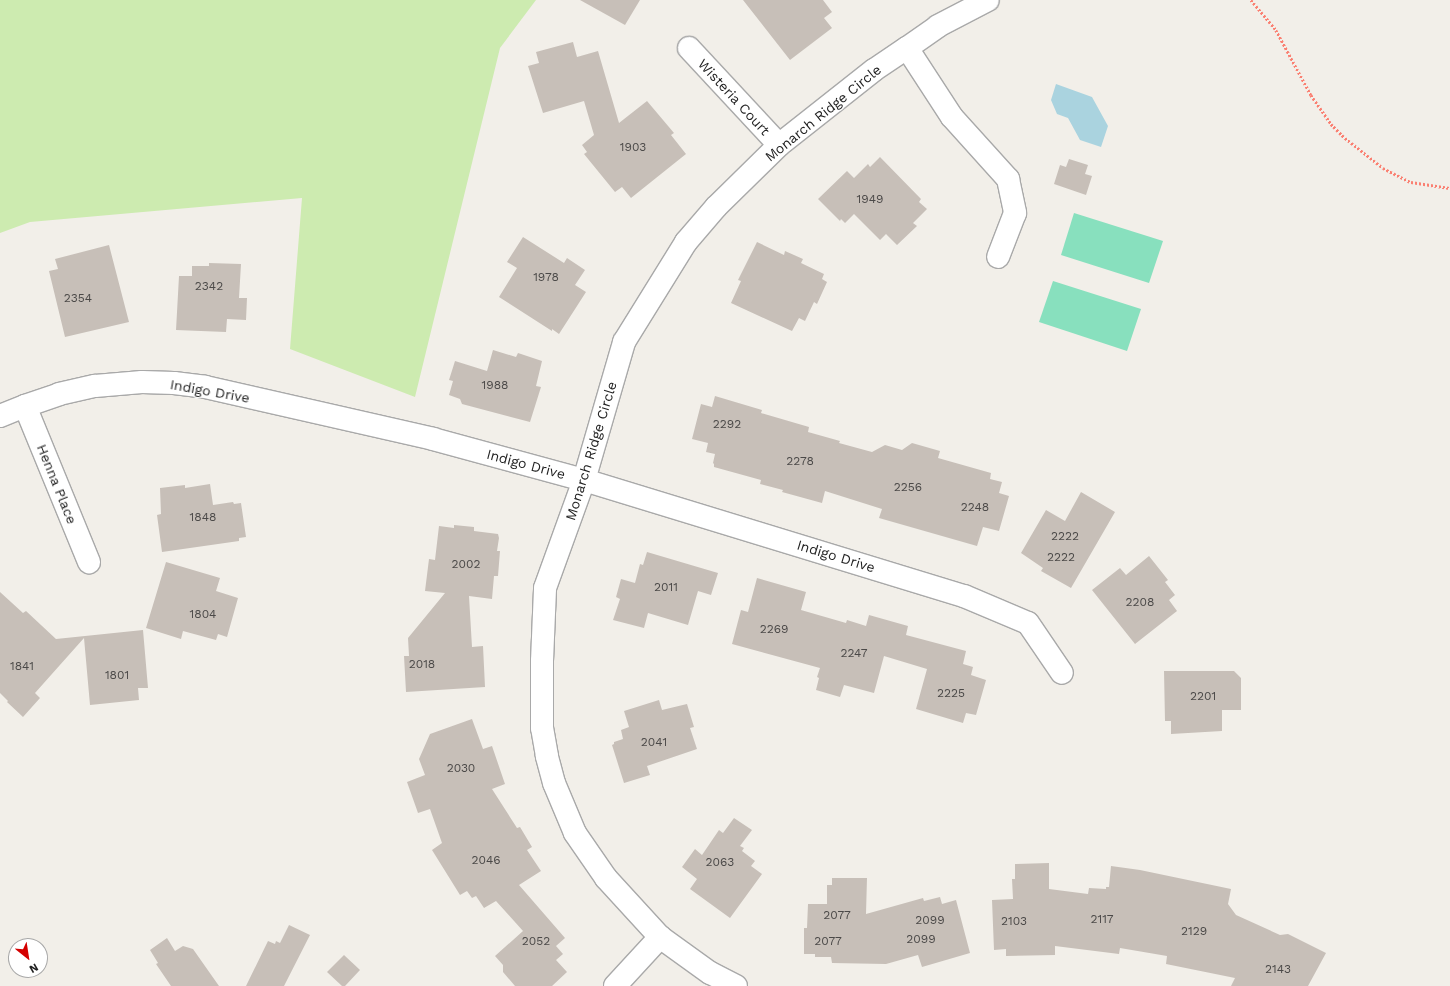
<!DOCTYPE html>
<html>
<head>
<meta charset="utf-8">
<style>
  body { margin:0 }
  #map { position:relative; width:1450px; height:986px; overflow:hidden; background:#f2efe9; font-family:"Work Sans",sans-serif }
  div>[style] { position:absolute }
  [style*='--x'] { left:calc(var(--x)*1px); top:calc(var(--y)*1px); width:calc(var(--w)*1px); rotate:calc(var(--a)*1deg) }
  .grass>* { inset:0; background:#cdebb0 }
  .pitch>* { inset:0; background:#88e0be }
  .water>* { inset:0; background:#aad3df }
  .building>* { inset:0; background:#c7bfb8 }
  .path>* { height:2.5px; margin-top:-1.25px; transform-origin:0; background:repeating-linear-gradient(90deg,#fa8072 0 2px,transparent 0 4px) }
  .roads { filter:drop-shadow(1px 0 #a9a9a9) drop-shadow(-1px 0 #a9a9a9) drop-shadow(0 1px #a9a9a9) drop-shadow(0 -1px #a9a9a9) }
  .minor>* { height:22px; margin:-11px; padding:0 11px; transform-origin:11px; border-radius:11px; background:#fff }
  span { translate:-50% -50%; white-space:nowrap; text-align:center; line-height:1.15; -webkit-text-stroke:3px #fff; paint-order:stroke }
  .number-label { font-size:12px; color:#4b4948 }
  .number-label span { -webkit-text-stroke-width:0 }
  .street-label { font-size:14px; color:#222 }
  .north { position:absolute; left:8px; top:938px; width:40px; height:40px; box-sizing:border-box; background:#fff; border:1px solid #a7a7a7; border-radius:50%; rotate:150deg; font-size:11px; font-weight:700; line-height:16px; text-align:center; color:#222 }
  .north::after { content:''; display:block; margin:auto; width:14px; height:18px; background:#d40000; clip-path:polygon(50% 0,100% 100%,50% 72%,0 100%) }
</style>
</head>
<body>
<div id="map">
  <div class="grass">
    <div style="clip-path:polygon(0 0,536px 0,500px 48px,415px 397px,290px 349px,302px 198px,30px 222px,0 233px)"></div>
  </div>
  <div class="pitch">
    <div style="clip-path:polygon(1074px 213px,1163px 241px,1149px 283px,1061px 255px)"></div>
    <div style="clip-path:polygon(1053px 281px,1141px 309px,1127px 351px,1039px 322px)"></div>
  </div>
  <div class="water">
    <div style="clip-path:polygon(1056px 84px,1092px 97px,1108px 126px,1101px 147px,1080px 140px,1068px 118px,1057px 114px,1051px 100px)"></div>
  </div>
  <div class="building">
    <div style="clip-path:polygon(580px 0,640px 0,625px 25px)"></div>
    <div style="clip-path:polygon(743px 0,823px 0,832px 12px,824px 18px,832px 28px,790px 60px)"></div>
    <div style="clip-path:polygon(573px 42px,577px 57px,598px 51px,619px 123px,647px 101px,674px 133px,671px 135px,686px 154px,631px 198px,622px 187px,615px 192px,584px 154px,587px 152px,582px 145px,594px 135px,584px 101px,543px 113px,528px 66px,539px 63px,536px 52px)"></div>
    <div style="clip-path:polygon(880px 157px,921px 199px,919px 202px,927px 209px,913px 223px,917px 226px,897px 245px,886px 234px,880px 240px,854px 214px,845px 223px,841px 219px,840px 221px,818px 199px,847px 171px,854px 178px,868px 164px,870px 167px)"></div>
    <div style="clip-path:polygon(1069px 159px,1088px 165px,1085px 174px,1092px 176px,1086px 195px,1054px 184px,1060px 165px,1066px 167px)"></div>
    <div style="clip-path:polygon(523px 237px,564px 263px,567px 258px,585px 270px,575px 285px,586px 292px,559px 334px,552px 329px,552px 331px,499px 297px,517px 268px,507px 262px)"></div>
    <div style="clip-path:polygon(757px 242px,784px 255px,785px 251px,803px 259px,801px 263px,824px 274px,822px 279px,827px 282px,817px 304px,814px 302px,805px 321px,799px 318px,792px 331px,731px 303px,741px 281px,738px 280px)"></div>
    <div style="clip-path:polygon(109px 245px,129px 322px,65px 337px,49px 271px,58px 269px,55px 259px)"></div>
    <div style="clip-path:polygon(209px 263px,241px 264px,239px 298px,247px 298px,246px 320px,227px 319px,226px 332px,176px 330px,179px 276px,192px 276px,192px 266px,209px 266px)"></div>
    <div style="clip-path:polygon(493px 350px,516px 357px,518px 353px,542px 361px,536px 386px,541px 387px,530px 422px,462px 404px,460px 399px,449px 395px,453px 381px,449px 380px,455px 361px,487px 371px)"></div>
    <div style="clip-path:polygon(715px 396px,762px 410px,761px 413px,809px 427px,808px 432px,840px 441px,839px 443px,872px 452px,885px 445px,902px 450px,912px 443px,940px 451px,938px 458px,991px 473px,990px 479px,1002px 482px,999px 493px,1009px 496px,999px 531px,983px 527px,977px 546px,879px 518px,882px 509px,825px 491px,822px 503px,782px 492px,783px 490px,760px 484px,761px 480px,714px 467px,714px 464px,713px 463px,715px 454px,706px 452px,708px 443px,692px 439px,701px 404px,712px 407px)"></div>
    <div style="clip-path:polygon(210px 484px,213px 505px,233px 502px,234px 504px,241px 503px,246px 537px,239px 538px,239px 541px,162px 552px,157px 515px,161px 514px,160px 488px,185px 485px,185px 488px)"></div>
    <div style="clip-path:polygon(1081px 492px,1115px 512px,1071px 588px,1041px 571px,1043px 568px,1021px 553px,1046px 510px,1065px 521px)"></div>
    <div style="clip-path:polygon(454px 525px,474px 527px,474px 531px,498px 534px,499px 538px,497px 551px,500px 551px,498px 576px,494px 576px,492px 599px,469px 596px,472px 647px,483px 646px,485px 687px,406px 692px,404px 656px,409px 656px,408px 638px,445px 593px,425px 591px,429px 559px,435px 560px,439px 526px,454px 528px)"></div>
    <div style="clip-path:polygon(647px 552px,718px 573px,711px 595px,698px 591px,688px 625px,648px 613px,644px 628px,613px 620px,620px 599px,616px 597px,621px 579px,635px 583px,640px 564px,643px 565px)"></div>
    <div style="clip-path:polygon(1149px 556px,1168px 580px,1165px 582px,1175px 595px,1169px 600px,1177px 611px,1135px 644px,1092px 590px,1120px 568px,1126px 575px)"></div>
    <div style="clip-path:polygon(166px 562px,220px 578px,216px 591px,238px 598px,227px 637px,218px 634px,216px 640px,183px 631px,181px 639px,146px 628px)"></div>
    <div style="clip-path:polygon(757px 578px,806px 592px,801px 610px,846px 623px,847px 620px,866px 626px,869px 615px,908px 626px,906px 635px,966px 651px,963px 664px,973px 667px,971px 675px,986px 680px,976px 715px,966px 713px,963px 723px,916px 709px,927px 669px,884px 656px,874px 693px,844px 685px,840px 697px,816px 690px,819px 678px,817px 677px,820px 668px,732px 644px,741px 610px,748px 612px)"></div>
    <div style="clip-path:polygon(0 592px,23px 613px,26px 611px,56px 639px,143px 630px,148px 688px,138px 688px,139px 700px,90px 705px,84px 638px,35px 693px,40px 698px,23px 717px,7px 702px,8px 701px,0 693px)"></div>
    <div style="clip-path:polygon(1164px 671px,1234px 671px,1241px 678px,1241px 710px,1222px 710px,1222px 731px,1171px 734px,1171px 721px,1165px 721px)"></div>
    <div style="clip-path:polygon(659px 700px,662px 710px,687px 704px,694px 727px,690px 728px,697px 749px,647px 766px,650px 775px,624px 783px,612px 745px,614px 744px,614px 742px,623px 739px,621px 730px,629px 727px,624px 711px)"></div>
    <div style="clip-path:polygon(472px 719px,483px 749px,492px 746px,505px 784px,492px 789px,517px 828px,520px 827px,532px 847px,527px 850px,541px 871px,519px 885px,565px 938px,556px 946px,563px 954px,556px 960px,567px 972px,552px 986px,515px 986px,503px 972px,503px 965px,495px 956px,523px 931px,496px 901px,484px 908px,476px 896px,472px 898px,467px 891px,460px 895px,432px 850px,442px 843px,430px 809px,418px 813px,407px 782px,425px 775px,419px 759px,430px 734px)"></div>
    <div style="clip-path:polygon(734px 818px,752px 830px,740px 846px,744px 848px,742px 851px,755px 861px,751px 866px,762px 874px,730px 918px,690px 889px,697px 879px,682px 867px,695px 849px,702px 855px,719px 830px,723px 833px)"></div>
    <div style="clip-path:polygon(1049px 863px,1049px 889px,1088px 894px,1089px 888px,1106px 889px,1106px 887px,1109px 887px,1111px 866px,1140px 870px,1231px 889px,1228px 904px,1236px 915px,1280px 935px,1288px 934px,1326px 953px,1308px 986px,1231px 986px,1235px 978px,1166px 964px,1167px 956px,1120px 948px,1119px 954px,1055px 946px,1055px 955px,1006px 956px,1006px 949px,994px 950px,992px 900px,1013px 899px,1012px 879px,1015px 879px,1015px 864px)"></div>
    <div style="clip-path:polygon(832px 878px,867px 878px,866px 914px,923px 898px,924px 901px,940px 897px,942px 904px,956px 900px,970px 953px,922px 967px,918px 955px,886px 964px,832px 963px,831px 957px,815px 957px,815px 954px,804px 954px,804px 928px,807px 928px,808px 904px,827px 904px,827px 885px,832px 885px)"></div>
    <div style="clip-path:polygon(289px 925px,310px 935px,284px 986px,246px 986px,268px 941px,275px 944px,276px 941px,280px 943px)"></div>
    <div style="clip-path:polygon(167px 938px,175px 951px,183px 946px,193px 949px,219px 986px,171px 986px,156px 964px,158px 963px,150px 950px)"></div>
    <div style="clip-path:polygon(344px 955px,360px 970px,345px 986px,342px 986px,327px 972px)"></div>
  </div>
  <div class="path">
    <div style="--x:1251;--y:0;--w:39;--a:50"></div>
    <div style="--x:1276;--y:30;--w:74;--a:61.7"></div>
    <div style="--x:1311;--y:95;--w:35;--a:55"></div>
    <div style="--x:1331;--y:124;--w:20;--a:45"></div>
    <div style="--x:1345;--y:138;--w:48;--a:38.3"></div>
    <div style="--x:1383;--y:168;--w:31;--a:27"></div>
    <div style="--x:1411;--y:182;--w:39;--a:9"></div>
  </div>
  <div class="roads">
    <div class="minor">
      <div style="--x:689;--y:48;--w:132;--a:47.1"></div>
      <div style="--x:907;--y:48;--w:82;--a:56.9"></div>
      <div style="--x:952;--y:117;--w:84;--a:47.9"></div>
      <div style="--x:1008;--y:179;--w:35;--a:78"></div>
      <div style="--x:1015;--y:213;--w:47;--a:111.1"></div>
      <div style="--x:25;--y:406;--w:169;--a:67.7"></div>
      <div style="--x:0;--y:416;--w:27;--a:-22"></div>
      <div style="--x:25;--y:406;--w:36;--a:-19"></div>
      <div style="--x:59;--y:394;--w:37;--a:-13"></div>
      <div style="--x:95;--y:386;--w:47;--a:-4.9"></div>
      <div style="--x:142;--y:382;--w:32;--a:2"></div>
      <div style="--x:174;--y:383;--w:31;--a:7"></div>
      <div style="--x:205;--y:387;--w:234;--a:12.8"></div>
      <div style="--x:433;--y:439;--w:156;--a:15.2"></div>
      <div style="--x:584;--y:480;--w:397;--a:17"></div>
      <div style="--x:964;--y:596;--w:69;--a:22.9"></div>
      <div style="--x:1028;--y:623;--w:60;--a:55.8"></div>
      <div style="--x:615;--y:986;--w:67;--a:-47.4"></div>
      <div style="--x:736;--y:986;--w:29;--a:-153"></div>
      <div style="--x:710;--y:973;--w:62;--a:-144.2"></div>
      <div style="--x:660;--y:937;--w:80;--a:-132.5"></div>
      <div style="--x:606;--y:878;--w:55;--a:-124.6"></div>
      <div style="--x:575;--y:833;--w:54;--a:-112.8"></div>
      <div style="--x:554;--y:783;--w:28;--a:-105"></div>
      <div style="--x:547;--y:756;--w:28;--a:-100"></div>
      <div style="--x:542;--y:728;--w:67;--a:-90"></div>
      <div style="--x:542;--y:661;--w:73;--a:-87.6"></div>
      <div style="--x:545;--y:588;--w:115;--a:-70.1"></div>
      <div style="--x:584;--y:480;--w:144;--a:-73.8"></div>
      <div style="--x:624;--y:342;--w:118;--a:-58.2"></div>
      <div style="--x:686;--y:242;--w:46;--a:-49.4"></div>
      <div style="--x:716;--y:207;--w:88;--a:-44.5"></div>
      <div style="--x:779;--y:145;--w:121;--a:-38.3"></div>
      <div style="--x:874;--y:70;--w:40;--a:-34"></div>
      <div style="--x:907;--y:48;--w:38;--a:-35"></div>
      <div style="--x:938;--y:26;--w:56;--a:-27.5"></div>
    </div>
  </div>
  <div class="number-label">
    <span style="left:633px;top:148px">1903</span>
    <span style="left:870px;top:200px">1949</span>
    <span style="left:546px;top:278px">1978</span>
    <span style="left:209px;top:287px">2342</span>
    <span style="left:78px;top:299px">2354</span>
    <span style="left:495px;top:386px">1988</span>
    <span style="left:727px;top:425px">2292</span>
    <span style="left:800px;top:462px">2278</span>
    <span style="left:908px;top:488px">2256</span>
    <span style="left:975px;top:508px">2248</span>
    <span style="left:203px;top:518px">1848</span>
    <span style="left:1065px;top:537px">2222</span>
    <span style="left:1061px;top:558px">2222</span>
    <span style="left:466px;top:565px">2002</span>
    <span style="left:666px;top:588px">2011</span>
    <span style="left:1140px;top:603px">2208</span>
    <span style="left:203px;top:615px">1804</span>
    <span style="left:774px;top:630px">2269</span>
    <span style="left:854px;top:654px">2247</span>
    <span style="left:422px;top:665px">2018</span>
    <span style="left:22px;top:667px">1841</span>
    <span style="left:117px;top:676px">1801</span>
    <span style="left:951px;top:694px">2225</span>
    <span style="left:1203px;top:697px">2201</span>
    <span style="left:654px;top:743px">2041</span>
    <span style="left:461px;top:769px">2030</span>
    <span style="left:486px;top:861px">2046</span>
    <span style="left:720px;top:863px">2063</span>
    <span style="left:837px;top:916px">2077</span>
    <span style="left:1102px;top:920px">2117</span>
    <span style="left:930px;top:921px">2099</span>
    <span style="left:1014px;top:922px">2103</span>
    <span style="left:1194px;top:932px">2129</span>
    <span style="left:921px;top:940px">2099</span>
    <span style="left:536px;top:942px">2052</span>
    <span style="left:828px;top:942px">2077</span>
    <span style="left:1278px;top:970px">2143</span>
  </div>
  <div class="street-label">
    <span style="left:734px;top:97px;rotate:47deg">Wisteria Court</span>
    <span style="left:823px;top:113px;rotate:-39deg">Monarch Ridge Circle</span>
    <span style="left:210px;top:391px;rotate:10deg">Indigo Drive</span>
    <span style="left:591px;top:451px;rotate:-73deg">Monarch Ridge Circle</span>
    <span style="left:526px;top:464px;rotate:15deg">Indigo Drive</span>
    <span style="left:57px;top:484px;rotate:68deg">Henna Place</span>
    <span style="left:836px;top:556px;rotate:17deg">Indigo Drive</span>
  </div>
  <div class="north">N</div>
</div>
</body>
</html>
